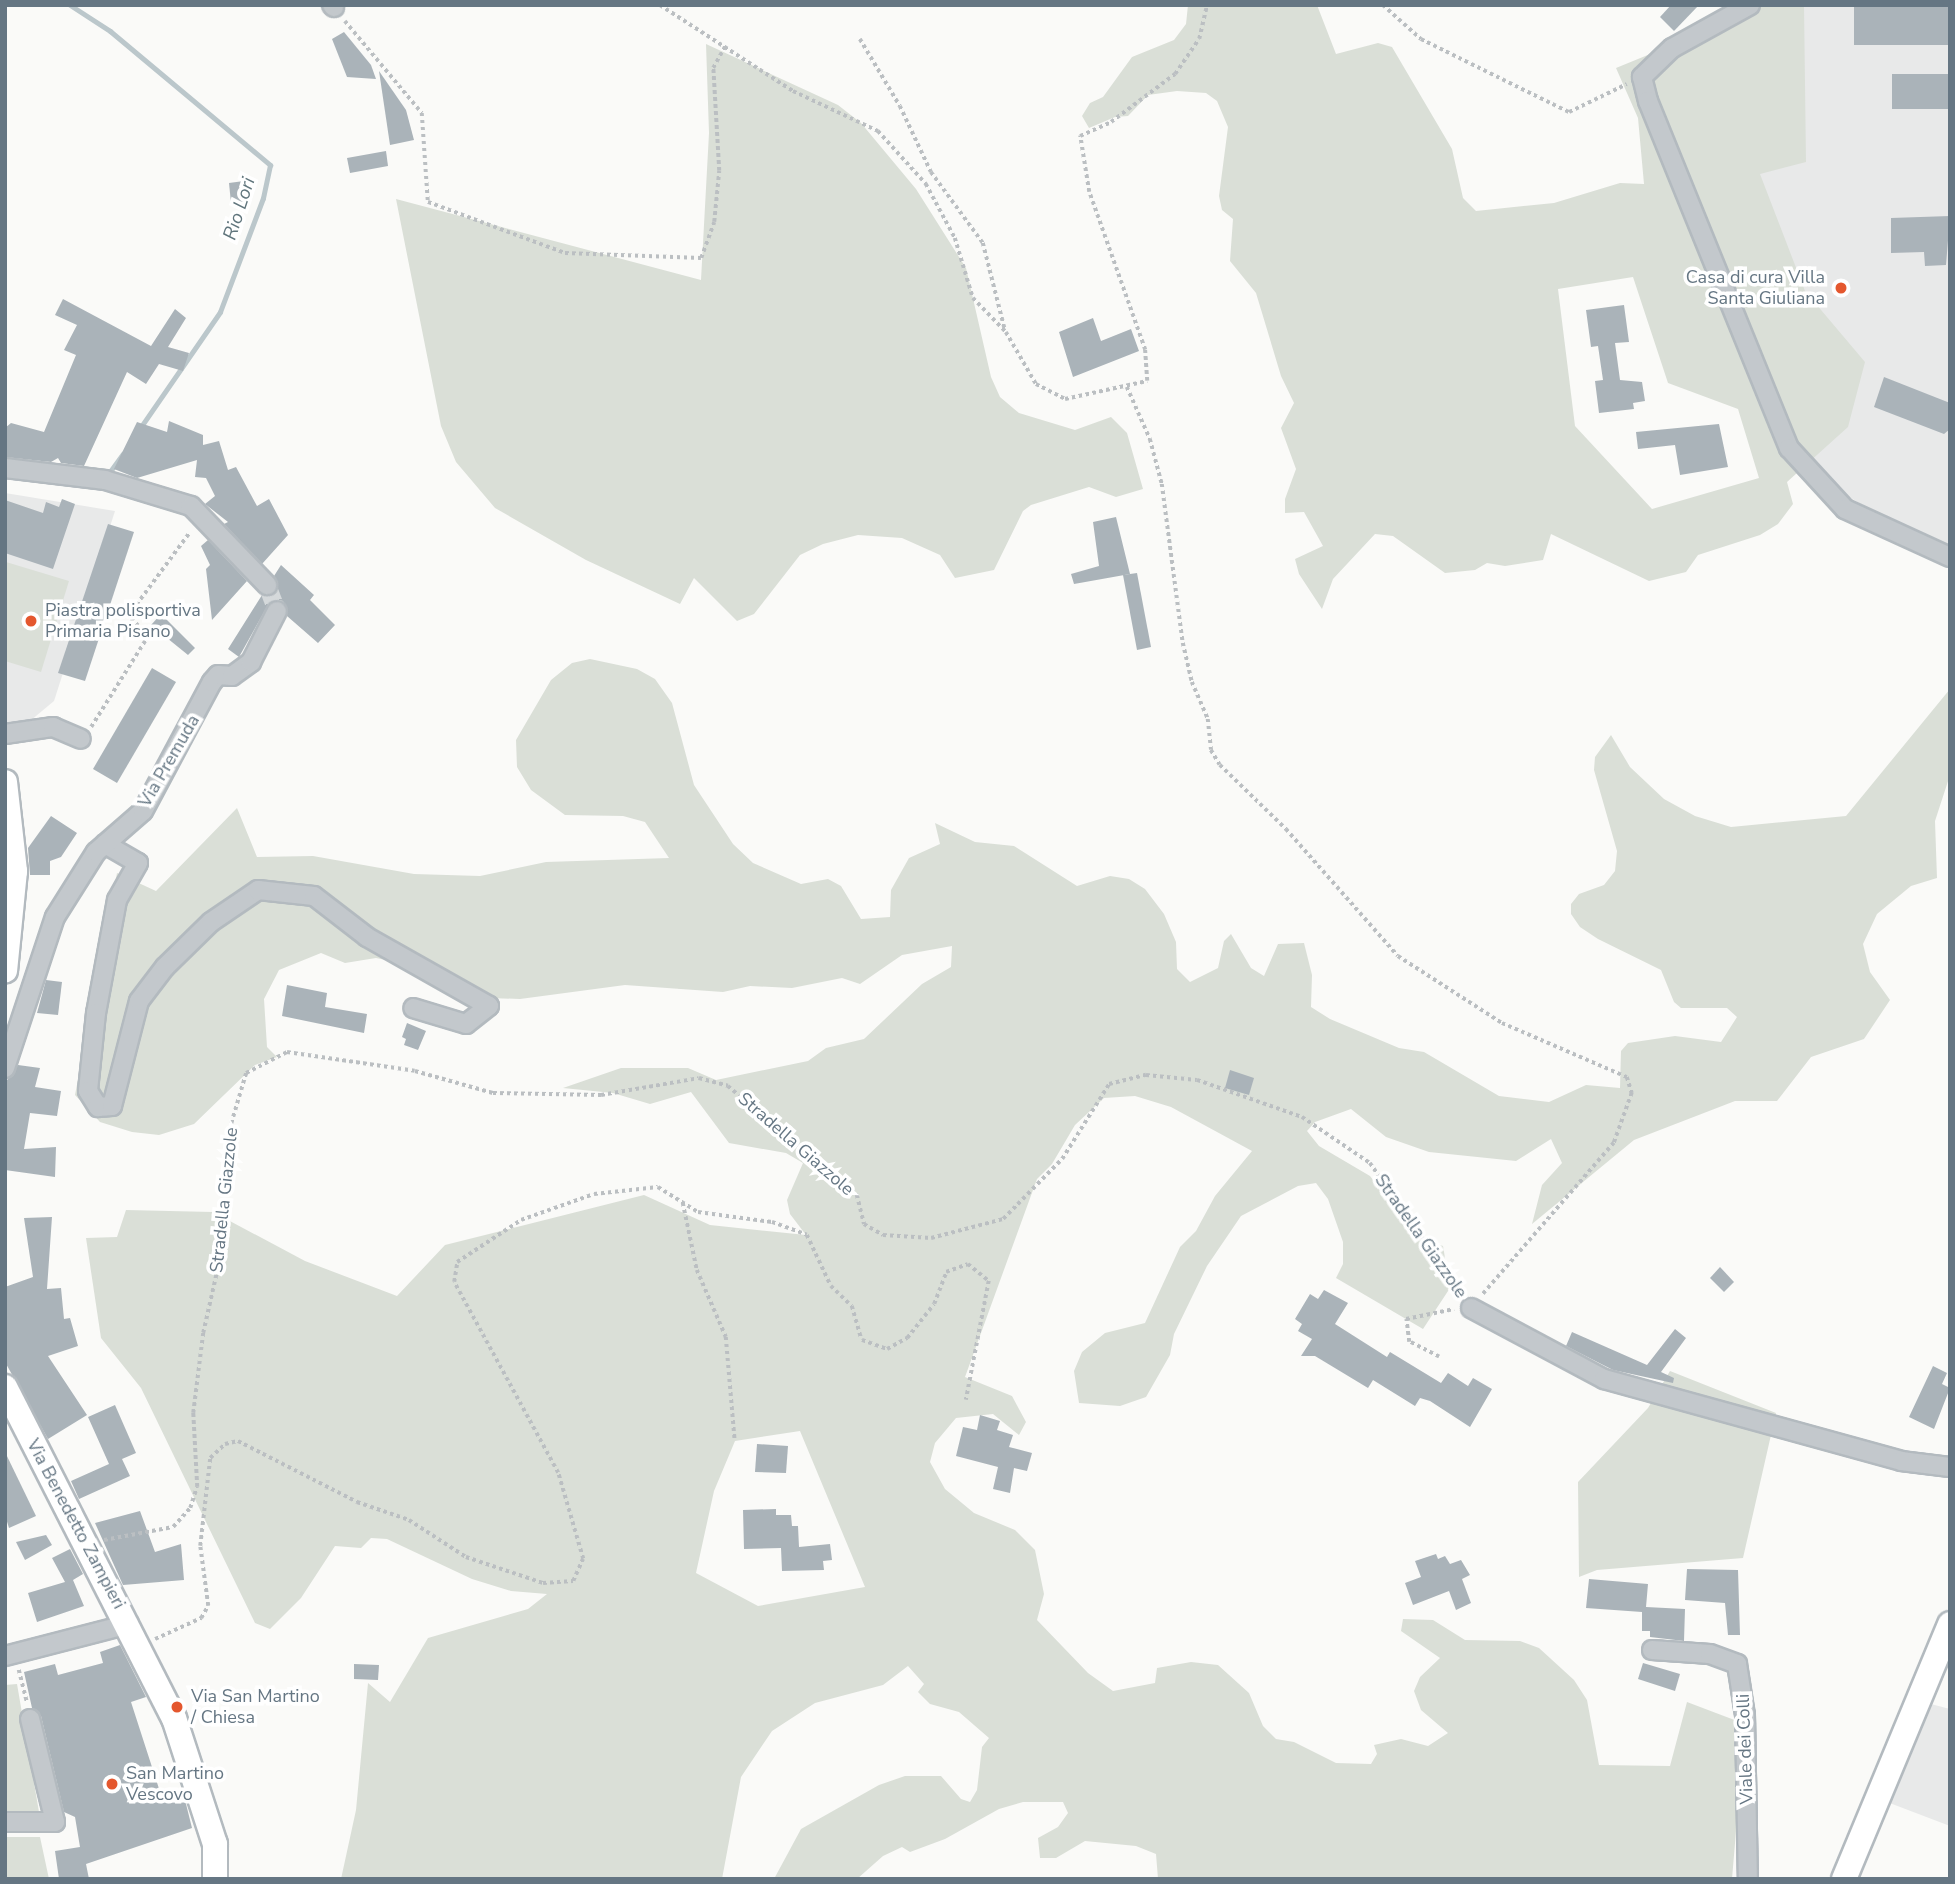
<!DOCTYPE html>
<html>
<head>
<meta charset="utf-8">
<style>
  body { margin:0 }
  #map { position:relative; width:1955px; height:1884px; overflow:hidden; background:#fafaf8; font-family:"Nunito Sans",sans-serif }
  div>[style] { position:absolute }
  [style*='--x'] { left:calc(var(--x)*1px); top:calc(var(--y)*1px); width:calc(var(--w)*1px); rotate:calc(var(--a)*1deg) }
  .built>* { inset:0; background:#e8e9e9 }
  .green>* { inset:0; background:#dadfd7 }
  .stream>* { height:5px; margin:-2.5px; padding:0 2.5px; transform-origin:2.5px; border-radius:2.5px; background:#bbc7cb }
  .building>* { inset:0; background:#aab3b9 }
  .street-tunnel>* { height:18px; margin-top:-9px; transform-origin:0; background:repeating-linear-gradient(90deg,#d5d9db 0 18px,transparent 0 27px) }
  .path>* { height:3.5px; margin-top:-1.75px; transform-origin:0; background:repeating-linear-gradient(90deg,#bbbfc2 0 3.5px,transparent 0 7px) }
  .roads { filter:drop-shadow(2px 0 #b3babf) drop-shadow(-2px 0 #b3babf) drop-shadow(0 2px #b3babf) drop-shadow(0 -2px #b3babf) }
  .street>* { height:18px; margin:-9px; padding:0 9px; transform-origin:9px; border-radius:9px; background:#c3c8cc }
  .secondary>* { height:24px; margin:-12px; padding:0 12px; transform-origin:12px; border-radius:12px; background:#fff }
  .dots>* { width:19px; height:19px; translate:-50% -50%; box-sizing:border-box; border:4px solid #fff; border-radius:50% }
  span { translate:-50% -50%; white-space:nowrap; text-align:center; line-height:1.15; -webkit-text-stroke:7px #fff; paint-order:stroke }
  .poi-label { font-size:18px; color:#657683 }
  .right { translate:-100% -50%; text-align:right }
  .left { translate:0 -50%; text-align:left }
  .street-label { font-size:18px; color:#657683 }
  .water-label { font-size:19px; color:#60757c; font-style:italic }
  .frame { position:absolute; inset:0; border:7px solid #657683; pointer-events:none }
</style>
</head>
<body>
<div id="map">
  <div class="built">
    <div style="clip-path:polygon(1778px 5px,1950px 5px,1950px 546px,1899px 528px,1843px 493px,1792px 437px,1670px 73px)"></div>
    <div style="clip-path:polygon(5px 493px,115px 511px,54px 701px,30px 721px,5px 724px)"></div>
    <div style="clip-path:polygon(1927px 1703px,1950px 1709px,1950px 1826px,1887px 1802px)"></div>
  </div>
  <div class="green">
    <div style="clip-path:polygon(evenodd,1188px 5px,1317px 5px,1336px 54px,1378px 43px,1392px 47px,1452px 149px,1463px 198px,1476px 211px,1554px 203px,1620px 183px,1644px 184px,1638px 118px,1616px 68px,1721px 25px,1743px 5px,1804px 5px,1806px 162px,1760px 174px,1805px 291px,1865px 362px,1848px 427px,1787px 482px,1793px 504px,1778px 524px,1760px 535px,1698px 555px,1686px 572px,1649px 581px,1551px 534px,1543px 560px,1505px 566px,1487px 563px,1475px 570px,1445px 573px,1393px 536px,1375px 534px,1333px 579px,1322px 609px,1299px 574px,1295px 559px,1323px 546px,1304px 512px,1285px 513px,1285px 499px,1296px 469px,1281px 428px,1294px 403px,1281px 376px,1256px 293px,1230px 261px,1233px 219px,1222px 210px,1219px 196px,1228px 127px,1217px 101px,1206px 93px,1177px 91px,1148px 95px,1128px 116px,1115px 117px,1089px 128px,1082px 116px,1090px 103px,1103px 97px,1132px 57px,1174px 40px,1186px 24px,1188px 5px,1633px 277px,1668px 383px,1738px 409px,1759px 478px,1652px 509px,1575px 426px,1558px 289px,1633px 277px)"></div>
    <div style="clip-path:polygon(706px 44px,838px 105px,861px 123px,916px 189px,966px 268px,991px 377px,1000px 397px,1019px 413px,1075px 430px,1111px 417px,1127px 433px,1143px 489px,1116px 497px,1089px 487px,1031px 505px,1023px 511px,994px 570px,955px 578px,940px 555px,902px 538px,858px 535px,823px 544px,800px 555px,754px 614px,737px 621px,694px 578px,680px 604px,586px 560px,495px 508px,456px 462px,441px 426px,396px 199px,701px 280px,709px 133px)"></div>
    <div style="clip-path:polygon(6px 562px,69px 581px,41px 672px,5px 661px)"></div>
    <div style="clip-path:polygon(evenodd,590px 659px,637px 669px,655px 679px,672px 703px,694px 785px,733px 844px,753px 863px,801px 884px,828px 879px,841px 886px,861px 919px,890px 917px,891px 890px,909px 858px,940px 844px,935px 823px,975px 842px,1014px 846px,1077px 886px,1110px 876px,1129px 879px,1145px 889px,1164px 914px,1176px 942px,1177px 969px,1190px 982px,1218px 968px,1224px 941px,1231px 934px,1251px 968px,1264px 976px,1278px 944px,1304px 943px,1312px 975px,1311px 1007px,1330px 1019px,1399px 1048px,1424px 1052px,1499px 1096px,1549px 1102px,1586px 1085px,1620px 1088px,1621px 1051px,1628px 1043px,1675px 1036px,1721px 1042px,1737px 1017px,1727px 1008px,1681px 1008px,1674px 1002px,1661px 970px,1598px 939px,1580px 927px,1571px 914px,1571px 904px,1579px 894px,1604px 885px,1615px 871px,1617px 851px,1594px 770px,1595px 757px,1611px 735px,1630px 767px,1664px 799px,1695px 816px,1731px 827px,1846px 816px,1950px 689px,1950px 775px,1935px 821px,1937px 878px,1911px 886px,1877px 914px,1863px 944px,1870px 972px,1890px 1000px,1864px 1039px,1811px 1057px,1777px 1101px,1735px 1101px,1634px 1140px,1532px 1224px,1542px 1185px,1562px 1163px,1551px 1139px,1516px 1161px,1429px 1152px,1386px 1137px,1351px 1109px,1315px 1122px,1307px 1131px,1319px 1146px,1370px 1176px,1417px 1236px,1443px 1246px,1450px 1288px,1423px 1329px,1336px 1278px,1343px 1264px,1343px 1242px,1328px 1199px,1316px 1183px,1298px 1186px,1241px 1216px,1207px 1266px,1174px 1334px,1170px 1355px,1146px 1397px,1120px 1406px,1079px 1403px,1074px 1371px,1082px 1352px,1105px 1333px,1145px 1323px,1180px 1247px,1196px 1231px,1215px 1196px,1252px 1151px,1171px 1107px,1135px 1096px,1104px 1098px,1075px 1125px,1052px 1164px,1037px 1179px,965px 1377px,1012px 1396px,1026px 1422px,1019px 1435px,993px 1414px,956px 1418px,935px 1443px,930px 1462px,945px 1489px,974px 1513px,1015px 1530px,1035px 1550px,1044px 1594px,1037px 1620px,1088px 1673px,1113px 1691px,1155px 1683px,1157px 1668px,1191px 1662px,1218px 1665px,1249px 1693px,1263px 1726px,1276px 1739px,1294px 1742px,1336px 1763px,1371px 1764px,1377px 1754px,1374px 1745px,1401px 1739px,1428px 1746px,1448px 1733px,1421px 1710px,1414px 1691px,1420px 1677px,1440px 1658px,1401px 1631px,1403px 1619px,1433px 1620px,1465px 1640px,1520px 1641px,1539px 1648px,1574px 1680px,1587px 1700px,1599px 1765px,1670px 1766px,1687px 1702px,1745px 1724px,1732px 1879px,1158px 1879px,1156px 1854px,1136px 1846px,1085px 1841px,1056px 1858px,1040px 1858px,1038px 1838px,1058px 1827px,1068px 1813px,1063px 1802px,1023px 1802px,999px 1809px,945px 1839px,910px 1852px,902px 1847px,883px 1856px,857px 1879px,774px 1879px,801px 1829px,879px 1785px,905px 1776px,941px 1776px,961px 1799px,970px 1802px,977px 1790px,982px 1747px,989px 1738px,959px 1712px,930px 1704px,918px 1692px,924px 1684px,908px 1666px,883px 1685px,815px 1703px,772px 1731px,741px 1777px,722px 1879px,341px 1879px,356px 1810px,368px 1683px,390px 1702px,428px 1638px,528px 1609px,547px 1594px,511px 1591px,472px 1579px,387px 1539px,371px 1538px,361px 1548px,335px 1546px,301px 1598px,270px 1629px,255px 1623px,141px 1388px,101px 1338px,86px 1238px,117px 1237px,126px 1210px,213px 1212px,305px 1261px,397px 1296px,445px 1245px,644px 1195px,710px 1225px,806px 1235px,790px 1214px,787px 1200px,803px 1163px,786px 1153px,729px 1143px,691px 1092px,650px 1104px,613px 1093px,563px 1088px,621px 1068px,688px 1068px,716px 1080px,808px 1061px,826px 1048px,864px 1039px,922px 984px,951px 967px,952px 946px,902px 955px,860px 984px,842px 978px,792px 988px,750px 986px,723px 992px,625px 985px,520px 999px,489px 998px,420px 967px,376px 958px,345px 963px,321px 953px,279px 970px,264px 999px,267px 1047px,277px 1057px,255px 1065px,194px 1124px,159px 1135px,132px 1132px,100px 1122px,75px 1095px,117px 873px,156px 891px,237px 808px,257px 857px,313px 856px,414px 874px,480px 876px,546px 862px,669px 858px,645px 822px,623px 816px,565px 815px,531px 790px,517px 767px,516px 740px,551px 680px,572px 663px,590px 659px,800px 1431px,865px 1587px,758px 1606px,696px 1573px,714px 1491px,735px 1441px,800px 1431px)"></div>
    <div style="clip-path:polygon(1670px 1371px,1776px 1413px,1743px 1558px,1597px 1570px,1579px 1577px,1578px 1482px,1648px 1408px)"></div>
    <div style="clip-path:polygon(17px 1684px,39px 1812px,5px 1812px,5px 1685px)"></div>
    <div style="clip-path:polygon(5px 1837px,40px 1837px,49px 1879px,5px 1879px)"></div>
  </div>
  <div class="stream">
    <div style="--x:70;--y:5;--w:48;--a:33"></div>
    <div style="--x:110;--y:31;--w:209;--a:39.9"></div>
    <div style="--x:270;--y:165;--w:34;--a:102"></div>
    <div style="--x:263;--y:198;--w:122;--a:110.7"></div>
    <div style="--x:220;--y:312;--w:141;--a:124.6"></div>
    <div style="--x:106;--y:477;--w:29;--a:-54"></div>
  </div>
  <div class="building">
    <div style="clip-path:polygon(1671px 5px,1699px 5px,1674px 31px,1660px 17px)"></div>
    <div style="clip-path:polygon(1854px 5px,1950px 5px,1950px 45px,1854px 45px)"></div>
    <div style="clip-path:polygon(344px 32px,371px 65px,376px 79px,347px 77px,332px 39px)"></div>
    <div style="clip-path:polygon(379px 71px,406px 110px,414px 140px,390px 145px)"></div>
    <div style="clip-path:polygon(1892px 74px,1950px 74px,1950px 109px,1892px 109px)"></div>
    <div style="clip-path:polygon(386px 151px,388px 166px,350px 173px,347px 158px)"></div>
    <div style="clip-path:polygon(244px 181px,246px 201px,231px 203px,229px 183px)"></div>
    <div style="clip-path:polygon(1950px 216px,1946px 265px,1925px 266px,1924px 252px,1891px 253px,1891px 218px)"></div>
    <div style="clip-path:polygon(63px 299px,151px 346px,175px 309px,186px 318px,168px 347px,189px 353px,183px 371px,159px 364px,146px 384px,127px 372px,84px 466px,61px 463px,58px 458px,51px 462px,5px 457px,5px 428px,11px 423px,44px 432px,76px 355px,64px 350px,77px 325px,55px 315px)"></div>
    <div style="clip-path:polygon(1624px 305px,1629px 342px,1615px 343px,1620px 380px,1642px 382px,1645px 401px,1633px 403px,1634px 409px,1599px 413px,1595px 381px,1603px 380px,1598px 346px,1591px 347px,1586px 310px)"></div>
    <div style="clip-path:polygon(1093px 318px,1101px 341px,1131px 329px,1139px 351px,1073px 377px,1059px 332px)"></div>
    <div style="clip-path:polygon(1884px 377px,1950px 403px,1950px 429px,1944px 434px,1874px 407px)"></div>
    <div style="clip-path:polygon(169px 421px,203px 435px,203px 445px,219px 441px,228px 470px,236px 467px,257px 506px,269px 499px,288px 535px,262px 564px,224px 524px,228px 522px,205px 504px,215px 496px,206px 478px,195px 477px,197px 460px,137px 478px,114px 469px,137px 422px,167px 432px)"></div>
    <div style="clip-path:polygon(1719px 424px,1728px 467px,1680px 475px,1675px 445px,1638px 449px,1636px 432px)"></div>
    <div style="clip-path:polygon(62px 499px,75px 504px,53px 569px,5px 553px,5px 500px,43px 513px,46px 502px,59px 507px)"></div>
    <div style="clip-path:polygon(1116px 517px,1130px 574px,1074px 584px,1071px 574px,1099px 566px,1093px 522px)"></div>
    <div style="clip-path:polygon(108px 524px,134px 532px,85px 681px,58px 673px)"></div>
    <div style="clip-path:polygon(208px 540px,247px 581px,212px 620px,206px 569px,210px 565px,201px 546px)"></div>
    <div style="clip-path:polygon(281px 565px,314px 595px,310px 600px,335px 625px,318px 643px,287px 616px,283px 601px,266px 597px,268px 605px,239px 657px,228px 649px,262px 595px,275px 593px,278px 583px,274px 576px)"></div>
    <div style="clip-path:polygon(1137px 573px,1151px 647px,1137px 650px,1123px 575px)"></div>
    <div style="clip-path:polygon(161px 614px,195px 648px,188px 655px,151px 625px)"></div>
    <div style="clip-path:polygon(152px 668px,176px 682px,117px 783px,93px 769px)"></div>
    <div style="clip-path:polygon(51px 816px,77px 833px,61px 857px,50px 861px,50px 875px,30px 875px,28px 848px)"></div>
    <div style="clip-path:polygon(46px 980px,62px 982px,58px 1015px,37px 1013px)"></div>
    <div style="clip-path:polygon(287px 985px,327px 993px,325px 1007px,367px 1014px,364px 1033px,282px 1016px)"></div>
    <div style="clip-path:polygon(407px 1023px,426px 1031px,418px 1050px,404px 1045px,406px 1039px,402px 1037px)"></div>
    <div style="clip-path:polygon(18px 1065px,40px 1068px,35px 1087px,61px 1091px,57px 1116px,30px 1113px,24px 1149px,56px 1147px,55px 1177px,5px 1170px,5px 1083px)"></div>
    <div style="clip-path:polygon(1230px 1070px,1254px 1078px,1249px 1095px,1225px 1088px)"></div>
    <div style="clip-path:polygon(52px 1217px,47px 1289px,61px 1288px,64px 1319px,70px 1318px,78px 1346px,48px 1356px,87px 1415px,48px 1439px,5px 1362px,5px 1287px,33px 1277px,24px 1218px)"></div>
    <div style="clip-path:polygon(1720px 1267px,1734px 1282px,1724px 1292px,1710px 1278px)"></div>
    <div style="clip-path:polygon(1324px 1290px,1348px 1303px,1335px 1324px,1387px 1357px,1390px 1352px,1441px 1383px,1448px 1373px,1468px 1386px,1473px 1378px,1492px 1389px,1470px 1427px,1430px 1401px,1420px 1398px,1415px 1406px,1373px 1380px,1368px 1388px,1315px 1356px,1301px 1356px,1312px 1339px,1298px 1331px,1302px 1324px,1295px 1319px,1310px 1294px,1318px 1299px)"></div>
    <div style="clip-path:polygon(1675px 1329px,1686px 1338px,1661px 1372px,1674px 1378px,1673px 1383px,1613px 1370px,1566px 1346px,1572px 1332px,1647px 1365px)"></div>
    <div style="clip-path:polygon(1933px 1366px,1947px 1373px,1942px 1384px,1950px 1388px,1934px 1429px,1909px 1417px)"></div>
    <div style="clip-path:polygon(115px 1405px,136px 1453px,122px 1459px,130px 1476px,79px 1499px,71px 1481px,109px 1464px,88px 1417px)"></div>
    <div style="clip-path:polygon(980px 1415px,1000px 1421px,997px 1430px,1013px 1435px,1009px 1447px,1032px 1453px,1027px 1471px,1014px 1468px,1010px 1493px,993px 1489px,998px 1467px,956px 1456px,963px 1427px,977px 1430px)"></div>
    <div style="clip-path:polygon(757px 1444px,788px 1446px,786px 1473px,755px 1472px)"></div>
    <div style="clip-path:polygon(5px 1452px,36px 1516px,9px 1528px,5px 1515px)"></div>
    <div style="clip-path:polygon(776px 1509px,776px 1515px,791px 1515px,792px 1526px,798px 1526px,799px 1547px,830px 1544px,832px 1560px,823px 1561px,824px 1570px,782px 1571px,781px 1548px,744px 1549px,743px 1510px)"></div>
    <div style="clip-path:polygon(140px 1511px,155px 1552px,181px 1544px,184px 1580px,123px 1585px,95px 1523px)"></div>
    <div style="clip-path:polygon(46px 1535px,52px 1545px,25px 1560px,16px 1542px)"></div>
    <div style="clip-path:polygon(70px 1549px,83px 1574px,73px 1580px,84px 1606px,37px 1622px,28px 1593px,65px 1582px,52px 1558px)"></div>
    <div style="clip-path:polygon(1436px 1554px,1438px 1559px,1445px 1556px,1450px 1564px,1461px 1560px,1470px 1575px,1462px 1579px,1471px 1603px,1456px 1610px,1449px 1591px,1413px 1605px,1405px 1583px,1421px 1577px,1415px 1561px)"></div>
    <div style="clip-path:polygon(1687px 1569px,1738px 1570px,1740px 1635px,1728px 1635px,1725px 1603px,1685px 1600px)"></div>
    <div style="clip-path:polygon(1589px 1579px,1648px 1584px,1646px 1607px,1685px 1609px,1684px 1641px,1650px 1637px,1650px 1631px,1642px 1631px,1642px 1612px,1586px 1608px)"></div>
    <div style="clip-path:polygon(120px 1645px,146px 1697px,131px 1702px,162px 1798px,183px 1792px,192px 1828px,86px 1864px,89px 1879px,59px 1879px,55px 1851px,80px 1847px,75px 1817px,64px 1812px,41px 1716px,32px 1708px,24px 1672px,55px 1664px,58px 1675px,103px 1663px,100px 1652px)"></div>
    <div style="clip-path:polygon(1643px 1663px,1680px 1674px,1675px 1691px,1638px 1679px)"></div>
    <div style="clip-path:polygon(354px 1664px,379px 1665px,378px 1680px,354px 1679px)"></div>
  </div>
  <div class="street-tunnel">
    <div style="--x:267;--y:585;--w:28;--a:69"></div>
  </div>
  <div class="path">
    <div style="--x:660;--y:5;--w:158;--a:32.9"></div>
    <div style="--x:793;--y:91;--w:94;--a:25.2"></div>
    <div style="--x:878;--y:131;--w:72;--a:47.8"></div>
    <div style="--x:926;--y:184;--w:61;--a:61.8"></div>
    <div style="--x:955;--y:238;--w:63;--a:73.3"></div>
    <div style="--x:973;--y:298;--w:47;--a:45.9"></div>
    <div style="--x:1006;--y:332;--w:60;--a:60"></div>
    <div style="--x:1036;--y:384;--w:33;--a:27"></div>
    <div style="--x:1065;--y:399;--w:84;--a:-12.4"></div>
    <div style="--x:1147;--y:381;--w:31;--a:-94"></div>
    <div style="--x:1145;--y:350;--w:168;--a:-109.5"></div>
    <div style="--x:1089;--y:192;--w:57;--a:-99.1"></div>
    <div style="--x:1080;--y:136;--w:34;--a:-24"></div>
    <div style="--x:1111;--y:122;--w:80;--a:-36.9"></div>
    <div style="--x:1175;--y:74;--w:42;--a:-55.6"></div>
    <div style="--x:1199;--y:39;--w:35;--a:-77"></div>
    <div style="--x:1383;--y:5;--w:51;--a:41.8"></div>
    <div style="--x:1421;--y:39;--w:165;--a:26.3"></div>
    <div style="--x:1569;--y:112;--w:64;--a:-25.8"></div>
    <div style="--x:345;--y:21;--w:120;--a:50.1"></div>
    <div style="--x:422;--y:113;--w:89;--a:86.1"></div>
    <div style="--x:428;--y:202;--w:146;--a:20.4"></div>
    <div style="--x:565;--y:253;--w:136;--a:2.1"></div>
    <div style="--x:701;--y:258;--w:38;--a:-70"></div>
    <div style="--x:714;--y:222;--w:51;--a:-84.4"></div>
    <div style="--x:719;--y:171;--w:103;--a:-93.3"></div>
    <div style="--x:713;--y:68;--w:26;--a:-61"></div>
    <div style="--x:860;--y:39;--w:78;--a:59.2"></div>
    <div style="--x:900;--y:106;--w:73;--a:64.8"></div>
    <div style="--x:931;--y:172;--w:88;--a:53.8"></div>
    <div style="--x:983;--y:243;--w:90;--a:75.8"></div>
    <div style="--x:1127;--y:387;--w:57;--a:66.1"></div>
    <div style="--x:1150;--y:439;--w:47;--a:75.1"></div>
    <div style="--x:1162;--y:484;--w:160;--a:82.5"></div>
    <div style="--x:1183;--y:643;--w:40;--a:77"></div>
    <div style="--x:1192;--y:682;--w:40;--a:66.6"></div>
    <div style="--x:1208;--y:719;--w:31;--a:84"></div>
    <div style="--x:1211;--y:750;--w:17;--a:59"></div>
    <div style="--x:1220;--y:765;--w:92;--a:44.1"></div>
    <div style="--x:1286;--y:829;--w:169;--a:48.6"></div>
    <div style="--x:1398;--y:956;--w:124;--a:32.8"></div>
    <div style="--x:1502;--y:1023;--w:136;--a:23.4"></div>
    <div style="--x:1627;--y:1077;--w:17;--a:73"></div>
    <div style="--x:1632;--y:1093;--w:53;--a:109.8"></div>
    <div style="--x:1614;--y:1143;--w:200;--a:130.9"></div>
    <div style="--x:91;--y:727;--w:107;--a:-57.9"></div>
    <div style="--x:148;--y:636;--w:28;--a:-135"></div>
    <div style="--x:128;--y:616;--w:104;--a:-53.6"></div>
    <div style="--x:683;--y:1203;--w:68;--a:78.2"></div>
    <div style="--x:697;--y:1270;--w:73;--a:66.6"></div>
    <div style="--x:726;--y:1337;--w:104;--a:85.1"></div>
    <div style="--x:1439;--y:1357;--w:34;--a:-153"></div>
    <div style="--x:1409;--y:1342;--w:23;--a:-97"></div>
    <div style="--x:1406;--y:1319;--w:49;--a:-11.8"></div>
    <div style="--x:104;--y:1540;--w:70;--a:-10.7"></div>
    <div style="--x:173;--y:1527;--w:25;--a:-48"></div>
    <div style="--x:190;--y:1508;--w:22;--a:-72"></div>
    <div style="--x:197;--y:1487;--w:74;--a:-93.1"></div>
    <div style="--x:193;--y:1413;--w:81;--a:-82.9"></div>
    <div style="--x:203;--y:1333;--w:82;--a:-77.3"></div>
    <div style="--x:221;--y:1253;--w:116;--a:-87"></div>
    <div style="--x:227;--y:1137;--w:67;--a:-73.5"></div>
    <div style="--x:246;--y:1073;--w:46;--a:-27.1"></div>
    <div style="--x:287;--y:1052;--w:129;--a:8.4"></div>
    <div style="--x:415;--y:1071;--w:81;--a:15.8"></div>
    <div style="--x:493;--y:1093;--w:108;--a:1.1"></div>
    <div style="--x:601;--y:1095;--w:99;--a:-9.8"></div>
    <div style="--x:699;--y:1078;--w:30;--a:15"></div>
    <div style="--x:728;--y:1086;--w:169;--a:40.2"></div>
    <div style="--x:857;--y:1195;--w:30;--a:76"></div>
    <div style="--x:864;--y:1224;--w:22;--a:30"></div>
    <div style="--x:883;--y:1235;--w:48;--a:3.6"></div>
    <div style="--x:931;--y:1238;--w:74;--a:-14.8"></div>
    <div style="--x:1003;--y:1219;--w:84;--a:-45.5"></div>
    <div style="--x:1062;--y:1159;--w:89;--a:-57.9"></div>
    <div style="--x:1109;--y:1084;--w:38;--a:-14"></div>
    <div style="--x:1146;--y:1075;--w:51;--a:5.6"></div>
    <div style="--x:1197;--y:1080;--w:111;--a:19.4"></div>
    <div style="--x:1302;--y:1117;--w:82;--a:34.1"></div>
    <div style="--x:1370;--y:1163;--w:160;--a:54.9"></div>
    <div style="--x:155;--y:1639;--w:51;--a:-24.5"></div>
    <div style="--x:201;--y:1618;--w:14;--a:-60"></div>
    <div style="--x:208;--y:1606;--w:61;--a:-97.6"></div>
    <div style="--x:200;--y:1546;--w:89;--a:-83.5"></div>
    <div style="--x:210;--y:1458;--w:21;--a:-43"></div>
    <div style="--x:225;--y:1444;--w:13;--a:-13"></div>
    <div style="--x:238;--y:1441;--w:134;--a:27.1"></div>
    <div style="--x:357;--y:1502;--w:55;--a:19.1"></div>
    <div style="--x:409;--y:1520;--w:68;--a:33"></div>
    <div style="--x:466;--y:1557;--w:81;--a:18.7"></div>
    <div style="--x:543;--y:1583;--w:30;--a:-4"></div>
    <div style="--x:573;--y:1581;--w:24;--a:-66"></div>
    <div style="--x:583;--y:1559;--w:90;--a:-106.2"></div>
    <div style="--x:558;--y:1473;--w:217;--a:-118.6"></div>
    <div style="--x:454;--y:1282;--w:20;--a:-81"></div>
    <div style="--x:457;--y:1262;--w:77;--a:-33.3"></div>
    <div style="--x:521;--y:1220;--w:77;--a:-19.6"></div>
    <div style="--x:594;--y:1194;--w:64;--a:-6.2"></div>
    <div style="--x:658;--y:1187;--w:47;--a:32"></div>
    <div style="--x:698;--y:1212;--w:75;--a:7.7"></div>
    <div style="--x:772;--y:1222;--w:37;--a:20"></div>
    <div style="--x:807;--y:1235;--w:56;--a:64.8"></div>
    <div style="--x:831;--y:1286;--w:29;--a:44"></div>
    <div style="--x:852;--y:1306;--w:35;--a:74"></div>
    <div style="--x:862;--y:1340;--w:27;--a:20"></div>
    <div style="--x:887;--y:1349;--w:23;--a:-29"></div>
    <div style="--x:907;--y:1338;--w:43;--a:-51.5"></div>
    <div style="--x:934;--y:1304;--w:34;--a:-69"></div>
    <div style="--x:946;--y:1272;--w:23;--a:-20"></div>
    <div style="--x:968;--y:1264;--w:27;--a:39"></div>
    <div style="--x:989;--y:1281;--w:121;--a:100.9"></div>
    <div style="--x:19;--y:1670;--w:34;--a:76"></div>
  </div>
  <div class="roads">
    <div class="street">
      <div style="--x:332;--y:5;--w:3;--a:45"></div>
      <div style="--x:1750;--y:5;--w:89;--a:151.1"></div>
      <div style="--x:1672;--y:48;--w:42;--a:136"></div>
      <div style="--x:1642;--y:77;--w:25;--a:76"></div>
      <div style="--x:1648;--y:101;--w:375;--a:67.9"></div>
      <div style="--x:1789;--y:448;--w:83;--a:47.4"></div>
      <div style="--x:1845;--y:509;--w:115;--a:24.6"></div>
      <div style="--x:5;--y:468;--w:101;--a:6.8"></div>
      <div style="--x:105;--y:480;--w:90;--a:16.8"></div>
      <div style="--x:191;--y:506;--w:110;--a:46.1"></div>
      <div style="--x:5;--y:734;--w:49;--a:-8.3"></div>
      <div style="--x:53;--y:727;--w:30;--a:23"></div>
      <div style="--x:105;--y:844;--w:38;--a:30"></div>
      <div style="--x:138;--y:863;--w:43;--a:119.6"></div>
      <div style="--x:117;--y:900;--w:115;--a:100.5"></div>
      <div style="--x:96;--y:1013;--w:78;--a:95.9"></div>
      <div style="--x:88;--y:1091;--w:19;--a:58"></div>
      <div style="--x:98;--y:1107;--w:14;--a:-4"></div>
      <div style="--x:112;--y:1106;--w:108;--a:-75.6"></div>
      <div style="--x:139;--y:1001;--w:43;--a:-52.6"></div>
      <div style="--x:165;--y:967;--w:64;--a:-44.4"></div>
      <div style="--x:211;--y:922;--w:57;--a:-34.2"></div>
      <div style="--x:258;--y:890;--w:56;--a:6.1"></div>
      <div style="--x:314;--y:896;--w:67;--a:37.7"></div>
      <div style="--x:367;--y:937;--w:140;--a:29.5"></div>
      <div style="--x:489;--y:1006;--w:29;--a:142"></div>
      <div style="--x:466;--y:1024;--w:55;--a:-163.2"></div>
      <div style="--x:5;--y:1068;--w:159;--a:-71.7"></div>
      <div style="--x:55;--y:917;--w:77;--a:-57.8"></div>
      <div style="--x:96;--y:852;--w:62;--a:-41.1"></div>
      <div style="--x:143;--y:811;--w:146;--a:-61.9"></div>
      <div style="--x:212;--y:682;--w:9;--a:-49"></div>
      <div style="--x:218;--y:675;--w:14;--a:4"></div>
      <div style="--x:232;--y:676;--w:24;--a:-36"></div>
      <div style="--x:251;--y:662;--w:57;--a:-63"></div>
      <div style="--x:1471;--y:1308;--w:151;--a:28.1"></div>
      <div style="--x:1604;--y:1379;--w:308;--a:15.4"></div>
      <div style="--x:1901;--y:1461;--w:49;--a:7"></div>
      <div style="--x:1652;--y:1650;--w:58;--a:3.9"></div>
      <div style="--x:1710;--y:1654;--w:29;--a:20"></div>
      <div style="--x:1737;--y:1664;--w:52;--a:81.1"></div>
      <div style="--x:1745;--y:1715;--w:164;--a:89"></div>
      <div style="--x:5;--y:1656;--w:128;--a:-14.5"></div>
      <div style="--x:5;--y:1822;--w:50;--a:0"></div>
      <div style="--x:55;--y:1822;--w:106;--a:-103.6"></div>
    </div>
    <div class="secondary">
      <div style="--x:5;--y:782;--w:90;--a:83.6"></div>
      <div style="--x:15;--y:871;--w:100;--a:95.7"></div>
      <div style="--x:5;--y:1387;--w:372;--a:63"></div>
      <div style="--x:174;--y:1718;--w:133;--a:72"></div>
      <div style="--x:215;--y:1844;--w:35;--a:90"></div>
      <div style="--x:1844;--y:1879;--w:276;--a:-67.4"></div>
    </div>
  </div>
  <div class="dots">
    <div style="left:1841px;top:288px;background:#e4572e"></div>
    <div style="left:31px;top:621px;background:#e4572e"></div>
    <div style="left:177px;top:1707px;background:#e4572e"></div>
    <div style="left:112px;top:1784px;background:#e4572e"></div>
  </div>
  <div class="poi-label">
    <span class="right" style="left:1825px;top:288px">Casa di cura Villa<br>Santa Giuliana</span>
    <span class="left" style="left:45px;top:621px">Piastra polisportiva<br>Primaria Pisano</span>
    <span class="left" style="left:191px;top:1707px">Via San Martino<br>/ Chiesa</span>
    <span class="left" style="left:126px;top:1784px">San Martino<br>Vescovo</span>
  </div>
  <div class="street-label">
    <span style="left:169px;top:761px;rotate:-60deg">Via Premuda</span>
    <span style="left:796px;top:1144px;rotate:41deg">Stradella Giazzole</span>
    <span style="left:224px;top:1200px;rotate:-84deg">Stradella Giazzole</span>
    <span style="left:1421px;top:1236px;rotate:55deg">Stradella Giazzole</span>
    <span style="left:76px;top:1524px;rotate:62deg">Via Benedetto Zampieri</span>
    <span style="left:1745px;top:1749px;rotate:-92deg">Viale dei Colli</span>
  </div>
  <div class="water-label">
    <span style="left:240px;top:209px;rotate:-72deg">Rio Lori</span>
  </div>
  <div class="frame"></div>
</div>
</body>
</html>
